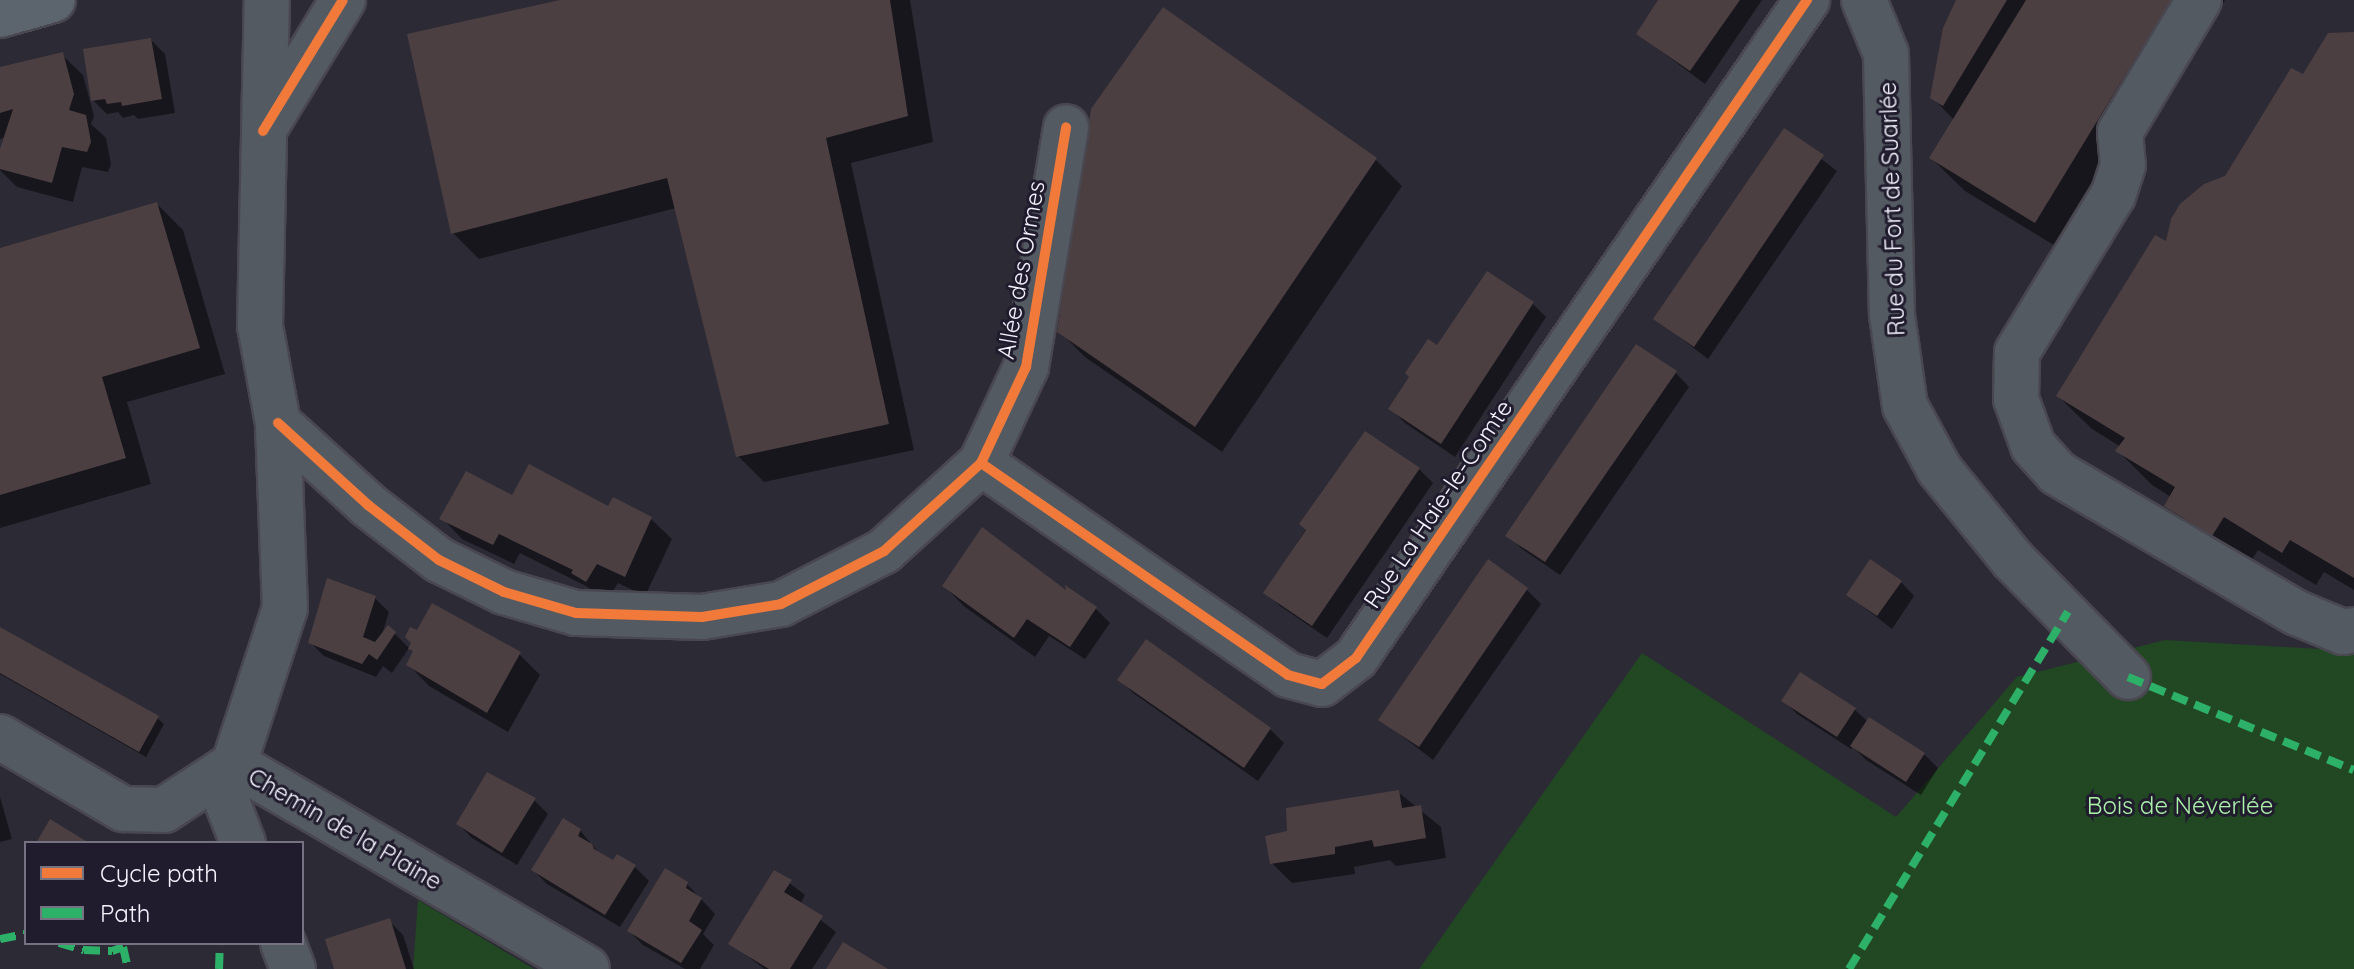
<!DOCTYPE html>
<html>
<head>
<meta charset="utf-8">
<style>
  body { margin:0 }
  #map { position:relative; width:2354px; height:969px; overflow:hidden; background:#2c2a35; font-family:Quicksand,sans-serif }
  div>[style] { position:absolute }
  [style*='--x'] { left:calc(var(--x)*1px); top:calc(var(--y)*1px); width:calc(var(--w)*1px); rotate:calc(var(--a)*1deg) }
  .green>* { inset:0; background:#224723 }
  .shadow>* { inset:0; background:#0007 }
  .building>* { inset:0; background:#4c3f41 }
  .roads { filter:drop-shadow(2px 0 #494750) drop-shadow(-2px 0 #494750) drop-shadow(0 2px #494750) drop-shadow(0 -2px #494750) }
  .minor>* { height:44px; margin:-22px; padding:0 22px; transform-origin:22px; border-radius:22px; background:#545a61 }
  .major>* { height:44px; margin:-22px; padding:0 22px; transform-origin:22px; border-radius:22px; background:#5c646d }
  .quiet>* { height:8px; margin-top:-4px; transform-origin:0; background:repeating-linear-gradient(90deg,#2db169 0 16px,transparent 0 24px) }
  .cycleway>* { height:10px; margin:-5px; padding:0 5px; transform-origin:5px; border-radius:5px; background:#f17a3a }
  span { translate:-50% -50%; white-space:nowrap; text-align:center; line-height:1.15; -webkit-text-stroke:6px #201c2e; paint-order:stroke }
  .street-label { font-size:24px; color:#f4f3fd }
  .park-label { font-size:24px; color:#acf1aa }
  .legend { position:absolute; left:24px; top:841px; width:280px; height:104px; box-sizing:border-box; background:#201c2e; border:2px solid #757281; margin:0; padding:10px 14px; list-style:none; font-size:24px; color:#f4f3fd }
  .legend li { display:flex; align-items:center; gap:16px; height:40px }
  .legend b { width:40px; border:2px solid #757281 }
</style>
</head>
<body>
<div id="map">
  <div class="green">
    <div style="clip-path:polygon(2165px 640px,2354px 651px,2354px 969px,1419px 969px,1642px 653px,1896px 817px,2017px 677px)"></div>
    <div style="clip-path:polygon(418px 900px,534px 969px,413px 969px)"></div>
  </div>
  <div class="shadow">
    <div style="clip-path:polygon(569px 0,910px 0,933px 142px,851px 163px,914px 450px,764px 482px,738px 456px,676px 208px,479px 259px,453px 233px)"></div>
    <div style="clip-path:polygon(1661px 0,1762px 0,1705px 84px,1638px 34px)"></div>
    <div style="clip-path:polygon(1958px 0,2225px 0,2070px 255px,1965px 191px,1931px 158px,1954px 120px,1932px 97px)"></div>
    <div style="clip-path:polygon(1163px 10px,1376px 160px,1402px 186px,1222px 452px,1085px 357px,1059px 331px)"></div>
    <div style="clip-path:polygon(2354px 34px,2354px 590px,2324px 572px,2316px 585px,2258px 550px,2247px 568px,2200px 539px,2167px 505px,2171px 497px,2152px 485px,2118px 451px,2121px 447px,2092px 429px,2058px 396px,2167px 244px,2226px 178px,2304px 77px)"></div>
    <div style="clip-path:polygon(151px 40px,165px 54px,175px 113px,138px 119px,134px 115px,123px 118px,118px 112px,107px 114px,93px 100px)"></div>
    <div style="clip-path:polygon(62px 55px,83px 75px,94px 116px,91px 124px,106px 138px,111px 164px,108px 172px,82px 167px,73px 202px,17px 187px,0 170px,6px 137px,0 139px,0 69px)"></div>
    <div style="clip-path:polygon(1784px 130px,1837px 171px,1708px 359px,1656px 319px)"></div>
    <div style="clip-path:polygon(157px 204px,183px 230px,225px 374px,127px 402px,151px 484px,0 528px,0 250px)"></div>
    <div style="clip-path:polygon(1532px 303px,1546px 317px,1455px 457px,1405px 423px,1391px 409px,1437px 348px)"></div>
    <div style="clip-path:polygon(1676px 373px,1689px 387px,1560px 575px,1522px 549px,1508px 535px)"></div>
    <div style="clip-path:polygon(1366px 434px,1419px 469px,1433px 483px,1327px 638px,1280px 606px,1266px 592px)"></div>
    <div style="clip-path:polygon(513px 498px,608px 508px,651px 519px,672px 539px,645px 596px,618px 583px,607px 601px,586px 586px,520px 553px,514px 564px,462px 539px,442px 518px)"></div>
    <div style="clip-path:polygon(1901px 582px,1914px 596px,1892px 629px,1848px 595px)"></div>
    <div style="clip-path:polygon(1055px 583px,1096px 609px,1110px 623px,1085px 659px,1049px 636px,1035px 657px,965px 607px,944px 586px)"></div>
    <div style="clip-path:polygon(1527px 590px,1541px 604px,1433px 760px,1381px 720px)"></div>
    <div style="clip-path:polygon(375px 598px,389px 612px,381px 637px,389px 628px,410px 649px,519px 654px,540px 675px,508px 732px,429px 686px,409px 665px,415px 653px,409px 648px,392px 673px,383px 666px,376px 677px,324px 656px,310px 642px)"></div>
    <div style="clip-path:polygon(0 629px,157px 718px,164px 724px,146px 757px,0 674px)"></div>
    <div style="clip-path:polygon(1147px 641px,1270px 729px,1284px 743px,1258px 781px,1133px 693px,1119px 679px)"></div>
    <div style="clip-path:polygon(1783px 700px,1854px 709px,1868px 722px,1924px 754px,1938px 768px,1921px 795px,1866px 760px,1853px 747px,1851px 749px,1797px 714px)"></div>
    <div style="clip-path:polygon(1398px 792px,1441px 827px,1446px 858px,1396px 866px,1390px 860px,1354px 867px,1355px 874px,1292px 883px,1272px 863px,1290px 833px)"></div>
    <div style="clip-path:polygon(0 797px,12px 839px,0 842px)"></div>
    <div style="clip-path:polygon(534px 800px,548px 814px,517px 865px,472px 838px,458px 824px)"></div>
    <div style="clip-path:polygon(580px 830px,601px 856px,614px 863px,635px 867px,649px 881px,620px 927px,547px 884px,533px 870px)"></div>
    <div style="clip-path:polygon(775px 872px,805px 895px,800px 904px,836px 932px,812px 969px,764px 969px,731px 943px)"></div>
    <div style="clip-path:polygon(687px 884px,715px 914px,703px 934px,714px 945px,700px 969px,685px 969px,643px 945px,629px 931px)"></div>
    <div style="clip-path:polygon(389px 921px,403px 935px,414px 969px,336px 969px)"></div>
  </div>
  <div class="building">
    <div style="clip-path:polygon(560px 0,890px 0,908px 116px,826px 138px,889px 424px,736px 457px,667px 178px,451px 234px,407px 34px)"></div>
    <div style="clip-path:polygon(1658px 0,1740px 0,1690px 71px,1636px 34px)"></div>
    <div style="clip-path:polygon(1956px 0,2007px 0,1943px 106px,1930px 98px,1943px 28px)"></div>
    <div style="clip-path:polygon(2026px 0,2171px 0,2035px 223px,1929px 158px)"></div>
    <div style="clip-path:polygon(1163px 7px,1377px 158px,1195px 427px,1057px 332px,1091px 109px)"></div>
    <div style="clip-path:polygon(2354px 32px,2354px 578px,2290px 540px,2282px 553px,2224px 517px,2212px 536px,2164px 506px,2175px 487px,2115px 451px,2125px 438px,2056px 396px,2155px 235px,2166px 241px,2171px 219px,2180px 204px,2204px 184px,2225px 176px,2291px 68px,2303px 74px,2328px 33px)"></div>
    <div style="clip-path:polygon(151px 38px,162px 99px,122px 106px,121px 102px,107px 104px,105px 99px,91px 101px,83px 49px)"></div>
    <div style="clip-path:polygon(63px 52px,74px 94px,69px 110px,86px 115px,91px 142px,87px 152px,62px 147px,52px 183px,0 169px,0 149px,13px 109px,0 113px,0 67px)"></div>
    <div style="clip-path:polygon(1784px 128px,1824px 155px,1694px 347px,1653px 319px)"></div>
    <div style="clip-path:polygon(157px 202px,200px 348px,102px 377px,126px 458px,0 495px,0 248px)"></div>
    <div style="clip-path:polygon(1487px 271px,1534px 302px,1441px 444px,1388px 409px,1409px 377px,1405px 373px,1428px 339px,1437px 345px)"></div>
    <div style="clip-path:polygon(1636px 344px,1677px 371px,1545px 562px,1505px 536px)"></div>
    <div style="clip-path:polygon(1365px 431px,1420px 468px,1312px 626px,1263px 593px,1306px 530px,1299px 524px)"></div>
    <div style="clip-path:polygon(529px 464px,608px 506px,613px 497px,652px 517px,625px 577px,597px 564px,586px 582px,571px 573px,573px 570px,499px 534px,493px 545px,439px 519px,466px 471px,512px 495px)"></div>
    <div style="clip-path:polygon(982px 527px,1066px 590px,1065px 585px,1097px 607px,1070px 647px,1027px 619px,1014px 638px,942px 586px)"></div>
    <div style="clip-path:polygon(1488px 559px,1528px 588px,1419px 747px,1378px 720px)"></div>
    <div style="clip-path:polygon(1870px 559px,1902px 581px,1877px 616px,1846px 595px)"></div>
    <div style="clip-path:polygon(327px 578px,376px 596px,363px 637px,375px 642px,388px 625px,396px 632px,377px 660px,369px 654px,362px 664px,308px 643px)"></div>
    <div style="clip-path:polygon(432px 603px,521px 652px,487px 713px,406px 665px,413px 651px,408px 649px,411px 643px,405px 637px,410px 627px,417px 630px)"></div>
    <div style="clip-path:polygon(0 627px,159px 716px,139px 752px,0 673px)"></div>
    <div style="clip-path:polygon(1146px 639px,1271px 728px,1244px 768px,1117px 680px)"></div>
    <div style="clip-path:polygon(1800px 672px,1856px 708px,1837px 737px,1781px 701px)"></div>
    <div style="clip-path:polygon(1869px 717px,1925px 753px,1906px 782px,1850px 746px)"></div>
    <div style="clip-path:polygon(487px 772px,536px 798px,502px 853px,456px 824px)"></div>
    <div style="clip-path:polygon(1399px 790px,1402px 808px,1421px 805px,1426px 838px,1374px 847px,1372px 840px,1335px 847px,1335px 854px,1270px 864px,1265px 836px,1287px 831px,1286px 808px)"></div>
    <div style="clip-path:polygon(563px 818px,581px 829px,578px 836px,592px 844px,594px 849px,613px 860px,617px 854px,636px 865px,605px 915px,531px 870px)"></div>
    <div style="clip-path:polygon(50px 819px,89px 843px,36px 843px)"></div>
    <div style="clip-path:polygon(665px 868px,688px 882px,686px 888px,702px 898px,689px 921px,702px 930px,681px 963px,627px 931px)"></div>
    <div style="clip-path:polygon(774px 870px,792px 880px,784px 892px,823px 916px,790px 969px,769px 969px,728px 944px)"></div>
    <div style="clip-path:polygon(390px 918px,406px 969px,334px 969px,325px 939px)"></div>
    <div style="clip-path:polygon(843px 942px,888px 969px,826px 969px)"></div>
  </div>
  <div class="roads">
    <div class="minor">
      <div style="--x:1864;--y:0;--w:58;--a:67.8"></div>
      <div style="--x:1886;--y:54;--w:261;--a:88.7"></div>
      <div style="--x:1892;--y:315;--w:92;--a:81.9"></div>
      <div style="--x:1905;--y:406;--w:72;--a:61.6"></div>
      <div style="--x:1939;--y:469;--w:117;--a:50.9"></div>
      <div style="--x:2013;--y:560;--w:164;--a:45.5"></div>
      <div style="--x:2199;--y:0;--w:154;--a:120.9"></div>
      <div style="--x:2120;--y:132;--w:33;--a:85"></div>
      <div style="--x:2123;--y:165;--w:32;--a:108"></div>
      <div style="--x:2113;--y:195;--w:184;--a:121.4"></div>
      <div style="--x:2017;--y:352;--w:47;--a:91.2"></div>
      <div style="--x:2016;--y:399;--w:50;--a:70.1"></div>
      <div style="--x:2033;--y:446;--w:36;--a:48"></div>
      <div style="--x:2057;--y:473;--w:278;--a:30.3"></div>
      <div style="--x:2297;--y:613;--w:50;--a:22.4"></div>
      <div style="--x:2343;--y:632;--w:11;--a:-10"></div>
      <div style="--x:266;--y:126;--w:148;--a:-58.6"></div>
      <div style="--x:278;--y:423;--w:122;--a:42.3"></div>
      <div style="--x:368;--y:505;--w:90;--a:37.8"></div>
      <div style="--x:439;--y:560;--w:72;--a:26.2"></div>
      <div style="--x:504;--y:592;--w:75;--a:16.3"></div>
      <div style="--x:576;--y:613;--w:126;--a:1.8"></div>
      <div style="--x:702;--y:617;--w:80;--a:-9.3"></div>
      <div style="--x:781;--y:604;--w:116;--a:-27.2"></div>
      <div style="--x:884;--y:551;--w:131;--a:-42.2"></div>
      <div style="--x:981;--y:463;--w:106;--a:-64.9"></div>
      <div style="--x:1026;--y:367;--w:243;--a:-80.5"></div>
      <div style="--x:981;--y:463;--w:373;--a:34.6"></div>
      <div style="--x:1288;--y:675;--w:35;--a:15"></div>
      <div style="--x:1322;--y:684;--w:43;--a:-37.4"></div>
      <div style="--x:1356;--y:658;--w:798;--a:-55.57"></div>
      <div style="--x:0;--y:737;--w:143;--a:30.3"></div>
      <div style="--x:123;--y:809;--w:41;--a:1.4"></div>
      <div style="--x:164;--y:810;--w:84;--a:-33.3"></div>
      <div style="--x:234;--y:764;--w:164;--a:-71.9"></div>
      <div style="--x:285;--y:608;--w:185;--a:-92.2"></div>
      <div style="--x:278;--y:423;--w:99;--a:-100.5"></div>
      <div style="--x:260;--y:326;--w:326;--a:-88.8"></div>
      <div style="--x:234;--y:764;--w:408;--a:30.1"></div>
      <div style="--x:217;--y:776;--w:72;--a:68.8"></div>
      <div style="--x:283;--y:943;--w:28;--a:69"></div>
    </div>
    <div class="major">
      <div style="--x:0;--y:15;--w:55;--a:-15.8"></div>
    </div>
  </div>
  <div class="quiet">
    <div style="--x:2128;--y:677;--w:244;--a:22.4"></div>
    <div style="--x:0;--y:939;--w:26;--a:-11"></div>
    <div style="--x:59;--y:943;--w:26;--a:16"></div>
    <div style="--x:84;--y:950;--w:28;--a:2"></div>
    <div style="--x:112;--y:951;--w:12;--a:-20"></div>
    <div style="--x:123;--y:947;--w:23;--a:77"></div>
    <div style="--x:219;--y:969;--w:26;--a:-88"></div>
    <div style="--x:1849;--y:969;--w:419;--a:-58.5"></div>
  </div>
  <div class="cycleway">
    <div style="--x:263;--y:131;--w:153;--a:-58.6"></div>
    <div style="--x:278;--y:423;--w:122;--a:42.3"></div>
    <div style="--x:368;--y:505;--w:90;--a:37.8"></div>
    <div style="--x:439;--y:560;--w:72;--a:26.2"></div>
    <div style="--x:504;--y:592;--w:75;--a:16.3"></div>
    <div style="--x:576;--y:613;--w:126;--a:1.8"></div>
    <div style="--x:702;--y:617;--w:80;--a:-9.3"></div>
    <div style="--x:781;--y:604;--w:116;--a:-27.2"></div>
    <div style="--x:884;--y:551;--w:131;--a:-42.2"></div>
    <div style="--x:981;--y:463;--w:106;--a:-64.9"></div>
    <div style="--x:1026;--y:367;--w:243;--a:-80.5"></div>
    <div style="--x:981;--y:463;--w:373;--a:34.6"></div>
    <div style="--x:1288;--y:675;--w:35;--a:15"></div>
    <div style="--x:1322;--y:684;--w:43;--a:-37.4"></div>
    <div style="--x:1356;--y:658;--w:798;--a:-55.57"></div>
  </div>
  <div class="street-label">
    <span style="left:1892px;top:209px;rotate:-92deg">Rue du Fort de Suarlée</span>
    <span style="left:1021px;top:270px;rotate:-80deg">Allée des Ormes</span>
    <span style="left:1438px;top:504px;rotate:-56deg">Rue La Haie-le-Comte</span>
    <span style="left:345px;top:829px;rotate:30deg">Chemin de la Plaine</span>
  </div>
  <div class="park-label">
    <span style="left:2180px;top:806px">Bois de Néverlée</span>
  </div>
  <ul class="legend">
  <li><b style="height:10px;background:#f17a3a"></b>Cycle path</li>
  <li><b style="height:10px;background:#2db169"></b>Path</li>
  </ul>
</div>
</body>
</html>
